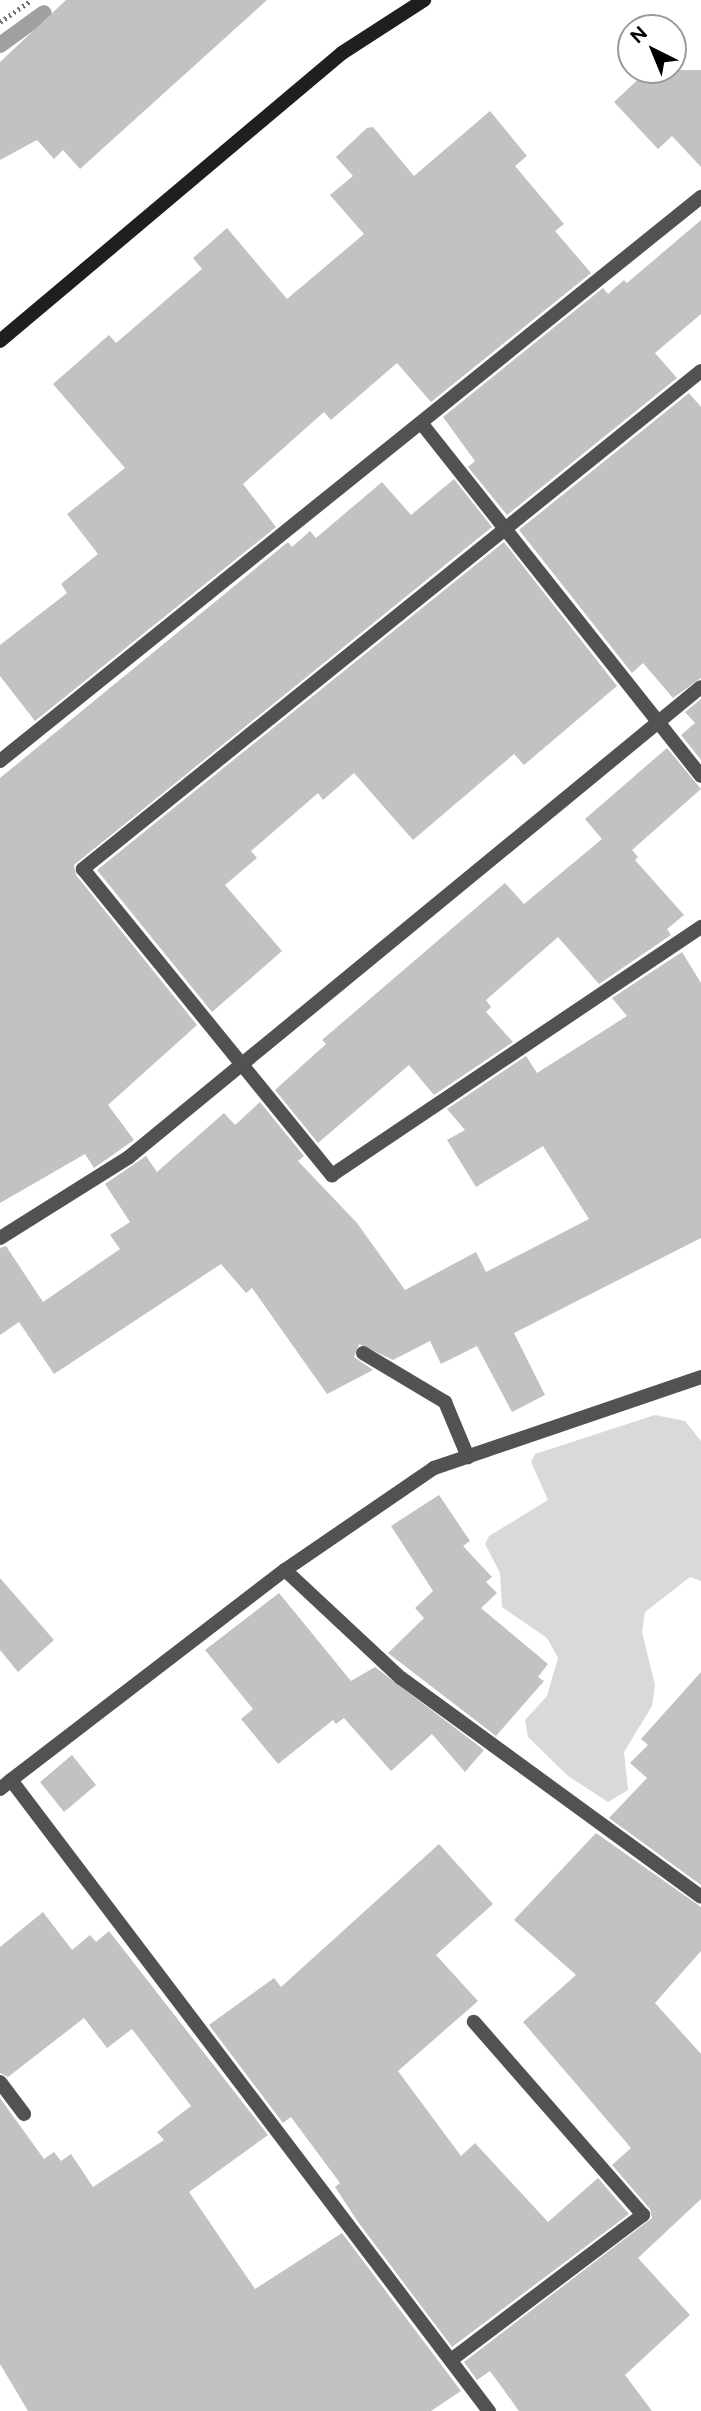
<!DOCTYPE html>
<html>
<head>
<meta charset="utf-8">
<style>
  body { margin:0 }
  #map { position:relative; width:701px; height:2411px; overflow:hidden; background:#fff; font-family:Figtree,sans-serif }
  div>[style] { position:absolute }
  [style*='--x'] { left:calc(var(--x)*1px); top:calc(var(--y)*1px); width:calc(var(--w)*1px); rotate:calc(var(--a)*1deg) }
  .green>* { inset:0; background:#d9d9d9 }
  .stream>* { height:16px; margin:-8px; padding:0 8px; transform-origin:8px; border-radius:8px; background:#a0a0a0 }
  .building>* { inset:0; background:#c2c2c2 }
  .path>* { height:4.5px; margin-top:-2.25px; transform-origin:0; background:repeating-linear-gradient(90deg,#747474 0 2px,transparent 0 5.5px) }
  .lane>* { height:14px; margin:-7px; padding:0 7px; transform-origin:7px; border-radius:7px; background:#525252 }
  .street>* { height:14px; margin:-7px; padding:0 7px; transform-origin:7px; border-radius:7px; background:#525252 }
  .secondary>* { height:14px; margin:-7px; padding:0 7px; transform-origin:7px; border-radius:7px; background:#1f1f1f }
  span { translate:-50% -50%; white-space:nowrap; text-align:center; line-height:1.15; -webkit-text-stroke:5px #fff; paint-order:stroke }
  .north { position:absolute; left:617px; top:14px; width:70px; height:70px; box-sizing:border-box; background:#fff; border:2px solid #999; border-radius:50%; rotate:317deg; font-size:19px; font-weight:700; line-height:28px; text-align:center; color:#000 }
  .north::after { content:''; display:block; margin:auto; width:24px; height:32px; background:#000; clip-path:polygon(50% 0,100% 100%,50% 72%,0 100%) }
</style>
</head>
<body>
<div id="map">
  <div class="green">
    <div style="clip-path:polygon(655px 1415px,685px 1421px,701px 1441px,701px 1581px,690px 1577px,645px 1612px,642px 1632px,655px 1685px,652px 1706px,624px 1752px,628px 1790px,608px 1802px,568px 1776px,528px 1737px,525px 1720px,547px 1696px,558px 1658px,547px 1638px,502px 1607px,500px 1573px,485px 1544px,489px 1536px,548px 1500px,531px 1462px,535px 1454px)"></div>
  </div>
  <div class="stream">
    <div style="--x:0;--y:45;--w:54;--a:-36"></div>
  </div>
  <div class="building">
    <div style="clip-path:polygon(66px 0,267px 0,80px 169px,63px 150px,54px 159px,37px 140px,0 160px,0 62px)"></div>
    <div style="clip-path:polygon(648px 70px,701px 70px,701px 167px,672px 136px,658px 149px,614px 102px)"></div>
    <div style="clip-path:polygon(490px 111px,527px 156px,515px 166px,564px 224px,555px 231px,591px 273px,431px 402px,397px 363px,331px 420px,324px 412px,243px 484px,276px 527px,35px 721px,0 676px,0 645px,67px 593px,61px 584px,98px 554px,67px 514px,125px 468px,53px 384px,109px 335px,116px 343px,202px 269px,193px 258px,227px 228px,287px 299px,364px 234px,330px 195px,353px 176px,336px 157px,367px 128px,373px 127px,414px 176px)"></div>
    <div style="clip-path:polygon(701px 220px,701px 314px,655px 353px,677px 378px,507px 515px,468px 467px,475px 461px,443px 417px,603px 288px,608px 294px,624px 280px,627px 283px)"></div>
    <div style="clip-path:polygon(689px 393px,701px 407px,701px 678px,673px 698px,643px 663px,632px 673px,519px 530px)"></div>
    <div style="clip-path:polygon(454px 479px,492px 527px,74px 865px,76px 875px,197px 1025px,108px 1105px,134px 1140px,94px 1168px,85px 1154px,0 1203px,0 778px,288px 542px,292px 547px,310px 531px,316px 538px,382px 482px,411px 515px)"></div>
    <div style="clip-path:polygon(504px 542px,617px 686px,524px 765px,514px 754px,413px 840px,354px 773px,323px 800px,318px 793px,251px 851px,257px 858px,225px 885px,282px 951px,212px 1012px,97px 870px)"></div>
    <div style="clip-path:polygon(701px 699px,701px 760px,681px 735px,695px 723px,685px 712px)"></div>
    <div style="clip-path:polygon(667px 748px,701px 789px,632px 850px,638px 857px,635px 860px,684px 915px,667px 929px,671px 935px,599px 984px,558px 937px,486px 1000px,491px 1007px,486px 1012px,513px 1042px,434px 1095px,409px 1065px,318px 1143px,275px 1090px,326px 1044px,322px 1040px,505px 883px,524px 904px,602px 839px,585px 819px)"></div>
    <div style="clip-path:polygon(682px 952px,701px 983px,701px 1238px,514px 1333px,545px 1395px,512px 1412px,477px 1346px,441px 1364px,430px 1341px,393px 1360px,359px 1344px,354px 1357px,373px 1370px,327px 1394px,252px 1288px,246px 1293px,221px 1264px,54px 1374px,19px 1322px,0 1335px,0 1248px,6px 1246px,43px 1302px,120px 1249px,110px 1235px,130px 1222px,105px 1184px,146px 1156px,157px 1172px,224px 1113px,235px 1125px,260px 1102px,304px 1156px,298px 1161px,357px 1223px,405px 1290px,476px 1252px,486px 1272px,589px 1219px,543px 1146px,476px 1187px,447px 1140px,465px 1130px,447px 1109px,526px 1056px,537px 1073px,627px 1016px,612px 998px)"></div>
    <div style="clip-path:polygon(439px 1495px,470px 1541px,463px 1546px,492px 1577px,486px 1582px,497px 1593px,481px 1608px,548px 1664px,538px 1677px,544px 1681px,496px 1736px,388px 1653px,424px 1618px,415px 1608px,433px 1591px,391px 1526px)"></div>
    <div style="clip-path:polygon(0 1578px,54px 1640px,18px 1672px,0 1650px)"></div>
    <div style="clip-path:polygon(279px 1593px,351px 1681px,375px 1667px,484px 1750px,465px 1772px,432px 1734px,391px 1771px,344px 1718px,336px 1724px,333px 1720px,278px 1764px,241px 1719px,253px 1709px,205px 1650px)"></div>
    <div style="clip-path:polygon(701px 1672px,701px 1885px,609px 1818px,647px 1778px,630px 1763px,648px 1745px,641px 1739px)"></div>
    <div style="clip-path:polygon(72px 1755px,96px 1785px,64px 1812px,40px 1782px)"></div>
    <div style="clip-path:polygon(596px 1833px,701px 1907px,701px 1951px,655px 2003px,701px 2054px,701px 2199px,638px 2258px,690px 2315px,625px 2375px,652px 2411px,519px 2411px,490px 2371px,477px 2380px,464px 2362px,652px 2218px,650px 2209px,612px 2165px,631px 2148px,523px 2022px,576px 1975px,514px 1920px)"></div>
    <div style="clip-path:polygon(439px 1844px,493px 1904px,436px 1955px,478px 2001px,398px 2071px,461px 2156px,475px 2143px,548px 2222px,598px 2178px,629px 2214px,452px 2347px,358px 2222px,335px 2187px,340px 2183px,291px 2117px,283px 2123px,209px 2025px,274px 1978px,281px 1987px)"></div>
    <div style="clip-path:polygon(43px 1912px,72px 1950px,90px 1935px,96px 1942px,109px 1931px,268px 2135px,189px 2192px,255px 2289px,342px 2233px,461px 2391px,431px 2411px,28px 2411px,0 2364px,0 2098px,44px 2159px,54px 2152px,61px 2161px,71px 2154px,93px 2187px,164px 2140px,157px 2132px,191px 2106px,132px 2029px,107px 2048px,84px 2018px,8px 2077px,0 2073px,0 1947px)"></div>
  </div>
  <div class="path">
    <div style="--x:0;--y:22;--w:38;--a:-35"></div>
  </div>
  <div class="lane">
    <div style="--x:363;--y:1353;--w:96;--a:30.9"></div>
    <div style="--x:445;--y:1402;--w:60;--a:67.3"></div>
    <div style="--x:0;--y:2082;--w:40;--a:53"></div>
    <div style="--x:451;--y:2360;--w:241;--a:-37.1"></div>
    <div style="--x:643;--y:2215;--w:257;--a:-131.2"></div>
  </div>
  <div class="street">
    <div style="--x:701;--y:371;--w:794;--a:141.14"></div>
    <div style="--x:83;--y:869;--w:395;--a:50.9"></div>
    <div style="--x:332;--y:1175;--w:445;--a:-33.9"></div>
    <div style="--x:422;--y:424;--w:449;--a:51.6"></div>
    <div style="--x:0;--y:761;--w:900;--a:-38.82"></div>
    <div style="--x:0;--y:1238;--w:152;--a:-32.1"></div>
    <div style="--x:129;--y:1157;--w:740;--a:-39.41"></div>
    <div style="--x:285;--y:1570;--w:181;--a:-34.4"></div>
    <div style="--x:434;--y:1468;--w:282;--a:-18.8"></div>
    <div style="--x:11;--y:1780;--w:345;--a:-37.5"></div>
    <div style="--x:285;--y:1570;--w:158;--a:43"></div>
    <div style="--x:401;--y:1678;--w:371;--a:36.1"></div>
    <div style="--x:0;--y:1789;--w:14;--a:-39"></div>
    <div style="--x:11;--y:1780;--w:792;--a:52.86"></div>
  </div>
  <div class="secondary">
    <div style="--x:0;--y:341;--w:447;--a:-40.1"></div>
    <div style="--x:342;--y:53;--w:98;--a:-32.9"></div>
  </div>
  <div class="north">N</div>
</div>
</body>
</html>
